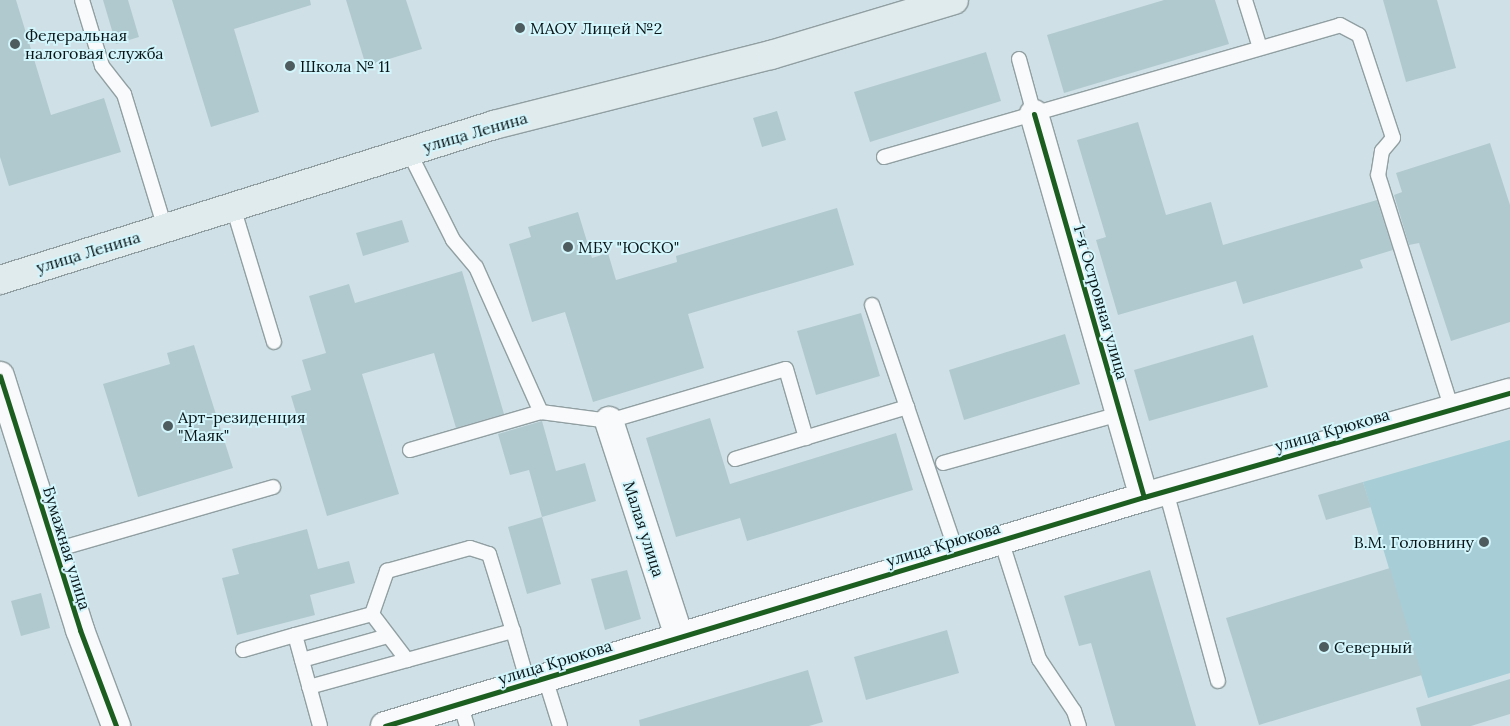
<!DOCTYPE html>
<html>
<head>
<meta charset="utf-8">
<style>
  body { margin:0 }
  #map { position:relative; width:1510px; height:726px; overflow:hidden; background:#cfe1e6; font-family:Lora,serif }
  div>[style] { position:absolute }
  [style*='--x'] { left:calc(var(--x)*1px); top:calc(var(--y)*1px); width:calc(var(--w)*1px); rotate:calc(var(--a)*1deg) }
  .green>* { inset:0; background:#a7cdd6 }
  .building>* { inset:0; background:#b0c9cf }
  .roads { filter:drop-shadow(1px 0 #919fa2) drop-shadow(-1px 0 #919fa2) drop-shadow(0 1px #919fa2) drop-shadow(0 -1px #919fa2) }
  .service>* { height:14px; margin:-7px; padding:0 7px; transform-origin:7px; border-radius:7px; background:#f8fafb }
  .minor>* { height:28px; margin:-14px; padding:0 14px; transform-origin:14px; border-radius:14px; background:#f8fafb }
  .tertiary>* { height:28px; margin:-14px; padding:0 14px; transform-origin:14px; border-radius:14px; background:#f8fafb }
  .primary>* { height:28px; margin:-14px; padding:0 14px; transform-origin:14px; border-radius:14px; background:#e0ebee }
  .cycleway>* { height:5px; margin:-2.5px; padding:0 2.5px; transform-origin:2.5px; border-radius:2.5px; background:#1b5e20 }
  .dots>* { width:14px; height:14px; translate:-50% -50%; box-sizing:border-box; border:2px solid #d3f5fc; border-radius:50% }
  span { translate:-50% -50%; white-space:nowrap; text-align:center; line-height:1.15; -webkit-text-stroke:4px #d3f5fc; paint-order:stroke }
  .poi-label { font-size:16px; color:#081416 }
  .left { translate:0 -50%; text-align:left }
  .right { translate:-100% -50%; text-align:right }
  .street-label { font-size:16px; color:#081416 }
</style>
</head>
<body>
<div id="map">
  <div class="green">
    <div style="clip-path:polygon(1510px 440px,1510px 673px,1428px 698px,1363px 482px)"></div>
  </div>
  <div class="building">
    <div style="clip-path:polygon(0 0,16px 0,51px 115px,104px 98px,121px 152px,9px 186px,0 157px)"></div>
    <div style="clip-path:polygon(103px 0,128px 0,139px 37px,116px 44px)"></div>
    <div style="clip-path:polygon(172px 0,310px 0,311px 5px,234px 29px,259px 112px,211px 127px)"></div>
    <div style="clip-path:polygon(346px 0,406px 0,422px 49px,366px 66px)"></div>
    <div style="clip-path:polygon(1164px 0,1215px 0,1229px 44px,1064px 93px,1047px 35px)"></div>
    <div style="clip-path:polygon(1383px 0,1437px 0,1456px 68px,1406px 82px)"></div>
    <div style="clip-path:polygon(986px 52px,1001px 101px,870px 142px,854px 92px)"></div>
    <div style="clip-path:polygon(777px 111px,786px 140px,762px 147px,753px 118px)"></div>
    <div style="clip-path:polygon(1138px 122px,1166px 215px,1211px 202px,1223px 245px,1377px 200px,1393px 250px,1360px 260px,1363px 268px,1243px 304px,1236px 281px,1118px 315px,1096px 240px,1106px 237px,1077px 140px)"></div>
    <div style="clip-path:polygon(1490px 143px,1510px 205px,1510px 322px,1451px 341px,1419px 243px,1409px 245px,1394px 195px,1402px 192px,1396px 173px)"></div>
    <div style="clip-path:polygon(837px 208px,854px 265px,688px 314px,704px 368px,593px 402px,565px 312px,532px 322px,509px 244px,531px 237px,528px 227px,578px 212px,592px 258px,608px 253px,616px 280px,677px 262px,676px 256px)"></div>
    <div style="clip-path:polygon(402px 220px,409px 242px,363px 256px,356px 233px)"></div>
    <div style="clip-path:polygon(462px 271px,504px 414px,456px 428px,434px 353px,362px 374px,399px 494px,327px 516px,291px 396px,311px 390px,302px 360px,326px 353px,309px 296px,349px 284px,355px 303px)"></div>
    <div style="clip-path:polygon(861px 313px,880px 376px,816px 395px,797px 331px)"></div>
    <div style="clip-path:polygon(1065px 334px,1080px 384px,964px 420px,949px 370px)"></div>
    <div style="clip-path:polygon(1253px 335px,1268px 387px,1149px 421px,1134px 370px)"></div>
    <div style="clip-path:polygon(194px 345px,233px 468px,138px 497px,103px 384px,170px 364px,167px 353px)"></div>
    <div style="clip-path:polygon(710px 418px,730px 484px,896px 433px,913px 490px,747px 541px,740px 518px,676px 537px,646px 438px)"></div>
    <div style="clip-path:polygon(542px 421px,556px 471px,585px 463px,596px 501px,542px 517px,561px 584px,527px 594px,508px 527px,542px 517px,529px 470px,510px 475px,498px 434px)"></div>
    <div style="clip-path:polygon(1363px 482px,1371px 507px,1326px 520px,1318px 495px)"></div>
    <div style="clip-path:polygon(307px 529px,318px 569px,349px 561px,355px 583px,310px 595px,315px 615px,237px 635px,222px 578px,239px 574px,232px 549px)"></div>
    <div style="clip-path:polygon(1390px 568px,1422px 675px,1259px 725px,1226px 618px)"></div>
    <div style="clip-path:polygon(627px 570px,641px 619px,605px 630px,591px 579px)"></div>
    <div style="clip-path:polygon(1150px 570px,1196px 726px,1115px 726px,1091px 643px,1079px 646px,1064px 596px)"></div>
    <div style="clip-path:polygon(41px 593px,50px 628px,21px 636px,11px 601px)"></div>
    <div style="clip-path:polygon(947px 630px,959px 673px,866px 700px,854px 657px)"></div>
    <div style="clip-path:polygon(808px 670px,823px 722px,809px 726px,640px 726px,639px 720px)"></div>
    <div style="clip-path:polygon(1510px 679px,1510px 714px,1471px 726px,1421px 726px,1416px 708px)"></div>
  </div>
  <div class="roads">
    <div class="service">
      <div style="--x:82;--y:0;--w:69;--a:73.1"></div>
      <div style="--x:102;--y:66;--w:36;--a:52"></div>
      <div style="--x:124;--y:94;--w:140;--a:73"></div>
      <div style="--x:1245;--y:0;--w:50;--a:72.6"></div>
      <div style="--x:1019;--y:59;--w:57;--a:74.7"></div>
      <div style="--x:409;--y:152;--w:98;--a:63.4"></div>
      <div style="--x:453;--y:240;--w:35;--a:50"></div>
      <div style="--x:476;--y:267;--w:159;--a:65.9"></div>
      <div style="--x:541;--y:412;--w:69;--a:7.5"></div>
      <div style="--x:609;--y:421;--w:184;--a:-16.4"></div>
      <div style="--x:786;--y:369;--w:72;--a:73.8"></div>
      <div style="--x:884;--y:157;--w:475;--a:-16.1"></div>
      <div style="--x:1340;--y:25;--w:21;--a:28"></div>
      <div style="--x:1359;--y:35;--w:108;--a:71.7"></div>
      <div style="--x:1393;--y:138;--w:17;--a:130"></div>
      <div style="--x:1382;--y:151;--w:24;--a:99"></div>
      <div style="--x:1378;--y:175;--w:245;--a:72.5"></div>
      <div style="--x:233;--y:207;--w:141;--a:73.1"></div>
      <div style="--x:872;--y:305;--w:262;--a:71.1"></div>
      <div style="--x:410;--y:450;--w:136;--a:-16.2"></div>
      <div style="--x:735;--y:459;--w:180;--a:-16.8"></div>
      <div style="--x:943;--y:463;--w:184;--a:-15.5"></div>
      <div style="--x:1166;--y:491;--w:197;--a:74.7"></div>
      <div style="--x:1001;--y:540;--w:125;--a:72.3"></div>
      <div style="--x:1039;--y:659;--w:63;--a:56.1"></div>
      <div style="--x:1074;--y:711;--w:16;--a:72"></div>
      <div style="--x:55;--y:550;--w:227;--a:-16.1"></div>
      <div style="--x:372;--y:614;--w:58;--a:52.7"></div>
      <div style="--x:295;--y:635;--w:80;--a:-15.3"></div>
      <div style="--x:372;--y:614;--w:46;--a:-70.8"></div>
      <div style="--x:387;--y:571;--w:86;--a:-15.5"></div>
      <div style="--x:470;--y:548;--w:20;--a:18"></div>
      <div style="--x:489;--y:554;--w:81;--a:72.7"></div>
      <div style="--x:243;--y:650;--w:54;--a:-16.1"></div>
      <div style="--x:295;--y:635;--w:94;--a:74.6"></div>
      <div style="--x:302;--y:660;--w:89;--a:-15.6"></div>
      <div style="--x:545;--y:678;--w:50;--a:72.6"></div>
      <div style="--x:309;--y:687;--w:212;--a:-15.4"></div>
      <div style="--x:513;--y:631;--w:54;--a:73.9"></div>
      <div style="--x:460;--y:703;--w:24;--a:73"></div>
    </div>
    <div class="minor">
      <div style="--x:1034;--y:114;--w:398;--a:74"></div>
      <div style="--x:609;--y:421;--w:227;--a:72"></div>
    </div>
    <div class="tertiary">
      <div style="--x:0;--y:376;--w:266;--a:72.5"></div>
      <div style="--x:80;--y:630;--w:103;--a:69.4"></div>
      <div style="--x:385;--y:726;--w:793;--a:-16.79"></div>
      <div style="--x:1144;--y:497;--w:380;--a:-15.9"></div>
    </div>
    <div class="primary">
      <div style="--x:0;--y:280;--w:518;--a:-17.42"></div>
      <div style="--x:494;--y:125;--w:286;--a:-14.2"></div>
      <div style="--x:771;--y:55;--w:191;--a:-16.7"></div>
    </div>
  </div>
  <div class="cycleway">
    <div style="--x:1034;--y:114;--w:398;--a:74"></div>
    <div style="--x:0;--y:376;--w:266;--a:72.5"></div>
    <div style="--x:80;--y:630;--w:103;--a:69.4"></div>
    <div style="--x:385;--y:726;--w:793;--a:-16.79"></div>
    <div style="--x:1144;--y:497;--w:380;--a:-15.9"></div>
  </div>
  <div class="dots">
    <div style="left:520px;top:28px;background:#4e5c5f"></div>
    <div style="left:15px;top:44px;background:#4e5c5f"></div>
    <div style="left:290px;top:66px;background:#4e5c5f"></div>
    <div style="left:568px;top:247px;background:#4e5c5f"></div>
    <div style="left:168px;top:426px;background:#4e5c5f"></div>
    <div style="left:1484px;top:542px;background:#4e5c5f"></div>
    <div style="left:1324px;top:647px;background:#4e5c5f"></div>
  </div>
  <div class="poi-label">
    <span class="left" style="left:530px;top:28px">МАОУ Лицей №2</span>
    <span class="left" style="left:25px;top:44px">Федеральная<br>налоговая служба</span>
    <span class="left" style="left:300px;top:66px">Школа № 11</span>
    <span class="left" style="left:578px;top:247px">МБУ "ЮСКО"</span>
    <span class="left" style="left:178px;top:426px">Арт-резиденция<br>"Маяк"</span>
    <span class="right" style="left:1474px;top:542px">В.М. Головнину</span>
    <span class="left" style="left:1334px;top:647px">Северный</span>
  </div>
  <div class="street-label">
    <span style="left:475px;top:132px;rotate:-16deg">улица Ленина</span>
    <span style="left:88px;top:252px;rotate:-17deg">улица Ленина</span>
    <span style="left:1101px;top:302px;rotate:74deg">1-я Островная улица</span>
    <span style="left:1332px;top:430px;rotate:-16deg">улица Крюкова</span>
    <span style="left:644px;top:529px;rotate:72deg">Малая улица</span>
    <span style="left:943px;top:544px;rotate:-17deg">улица Крюкова</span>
    <span style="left:67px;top:548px;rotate:73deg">Бумажная улица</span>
    <span style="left:555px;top:662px;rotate:-17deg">улица Крюкова</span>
  </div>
</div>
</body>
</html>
